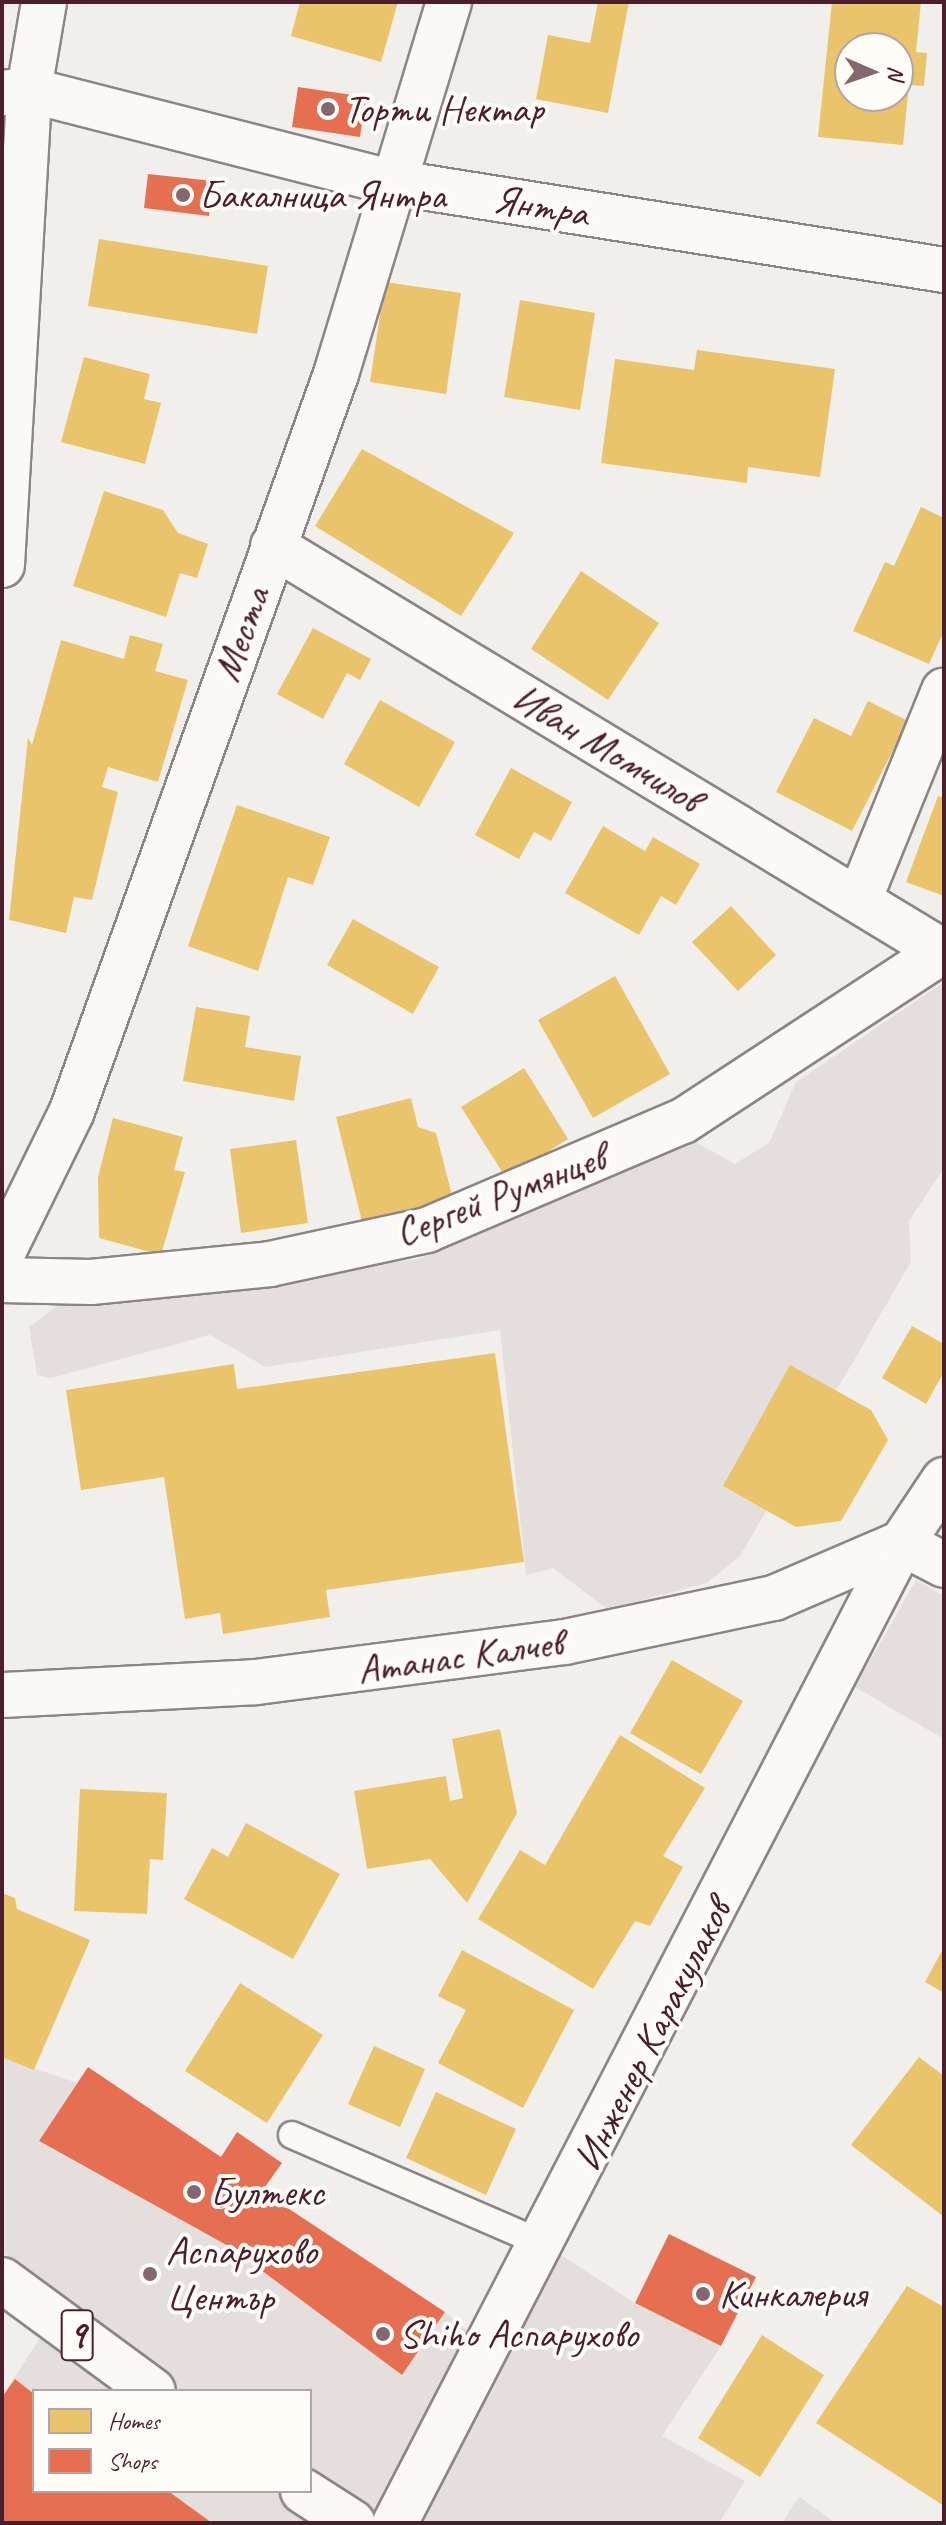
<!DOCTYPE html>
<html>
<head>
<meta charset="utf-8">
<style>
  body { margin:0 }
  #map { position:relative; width:946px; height:2525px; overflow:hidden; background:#f1efec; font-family:Caveat,sans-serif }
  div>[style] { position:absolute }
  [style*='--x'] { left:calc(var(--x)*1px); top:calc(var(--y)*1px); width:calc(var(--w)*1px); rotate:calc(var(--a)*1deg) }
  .built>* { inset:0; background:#e4dedd }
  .green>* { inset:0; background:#e4dedc }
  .homes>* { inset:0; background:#e9c46a }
  .shops>* { inset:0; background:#e76f51 }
  .roads { filter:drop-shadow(2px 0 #8d8485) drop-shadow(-2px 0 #8d8485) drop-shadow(0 2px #8d8485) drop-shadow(0 -2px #8d8485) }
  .lane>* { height:26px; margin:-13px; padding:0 13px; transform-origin:13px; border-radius:13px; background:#faf9f7 }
  .street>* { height:44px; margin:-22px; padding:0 22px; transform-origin:22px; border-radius:22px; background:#faf9f7 }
  .primary>* { height:44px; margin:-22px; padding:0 22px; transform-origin:22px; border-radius:22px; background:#faf9f7 }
  .dots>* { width:22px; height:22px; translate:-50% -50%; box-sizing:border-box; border:4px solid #fdfcf7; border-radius:50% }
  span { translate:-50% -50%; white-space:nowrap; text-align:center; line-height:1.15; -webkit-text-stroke:8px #fdfcf7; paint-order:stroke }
  .shield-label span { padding:2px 6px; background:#fdfcf7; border:2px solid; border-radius:6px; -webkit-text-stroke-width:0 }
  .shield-label { font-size:38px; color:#4a1f2b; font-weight:700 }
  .poi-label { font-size:40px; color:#4a1f2b }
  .left { translate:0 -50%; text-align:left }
  .street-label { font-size:40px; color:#4a1f2b }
  .frame { position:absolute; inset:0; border:4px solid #4a1f2b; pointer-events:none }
  .legend { position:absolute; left:32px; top:2389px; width:280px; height:104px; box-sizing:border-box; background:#fdfcf7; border:2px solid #b5a4a5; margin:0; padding:10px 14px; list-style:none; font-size:24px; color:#4a1f2b }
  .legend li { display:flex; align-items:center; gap:16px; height:40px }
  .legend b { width:40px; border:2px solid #b5a4a5 }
  .north { position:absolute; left:834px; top:32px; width:80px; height:80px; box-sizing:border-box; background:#fdfcf7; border:2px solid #b5a4a5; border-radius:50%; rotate:92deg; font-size:22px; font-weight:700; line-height:32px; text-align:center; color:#4a1f2b }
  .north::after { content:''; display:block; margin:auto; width:28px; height:36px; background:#84686f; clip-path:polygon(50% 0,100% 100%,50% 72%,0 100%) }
</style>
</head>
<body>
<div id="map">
  <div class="built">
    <div style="clip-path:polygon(evenodd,2px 2057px,77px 2083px,39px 2142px,230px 2247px,402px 2375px,445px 2312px,489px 2348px,544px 2244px,635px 2303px,721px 2346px,662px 2436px,745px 2481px,719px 2523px,2px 2523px,2px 2397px,66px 2297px,2px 2251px,2px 2057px,34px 2391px,310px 2391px,310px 2491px,34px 2491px,34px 2391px)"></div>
  </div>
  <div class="green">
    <div style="clip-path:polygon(944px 982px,944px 1168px,909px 1221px,911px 1262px,740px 1556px,707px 1583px,607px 1609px,553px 1568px,526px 1575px,500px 1330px,266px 1367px,210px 1335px,51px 1378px,37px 1375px,29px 1327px,57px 1306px,419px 1259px,692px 1140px,735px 1164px,769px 1143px,796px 1082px)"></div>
    <div style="clip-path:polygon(916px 1580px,944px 1596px,944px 1739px,855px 1687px)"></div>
    <div style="clip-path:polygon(799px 2497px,836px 2523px,782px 2523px)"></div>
  </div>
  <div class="homes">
    <div style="clip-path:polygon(300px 2px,398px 2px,381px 62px,291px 36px)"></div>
    <div style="clip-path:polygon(598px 2px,629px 2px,608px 113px,536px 99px,548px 35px,590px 43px)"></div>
    <div style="clip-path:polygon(evenodd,832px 2px,921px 2px,916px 52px,927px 53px,924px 86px,909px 85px,903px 145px,818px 137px,832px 2px,850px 48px,898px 48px,898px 96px,850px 96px,850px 48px)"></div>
    <div style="clip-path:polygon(99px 239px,268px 266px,257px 334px,88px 306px)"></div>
    <div style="clip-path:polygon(385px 282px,461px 293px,446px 394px,370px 382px)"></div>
    <div style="clip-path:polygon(520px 300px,595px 313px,580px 410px,504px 397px)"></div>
    <div style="clip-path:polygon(697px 350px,835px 369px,820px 477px,748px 467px,747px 483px,601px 463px,615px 359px,694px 370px)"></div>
    <div style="clip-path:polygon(84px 357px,150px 374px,144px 399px,161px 403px,145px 464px,61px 442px)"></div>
    <div style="clip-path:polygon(362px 449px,514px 533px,461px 616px,315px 526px)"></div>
    <div style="clip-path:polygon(104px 491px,163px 510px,178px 533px,208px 544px,197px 578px,180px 573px,166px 617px,73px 586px)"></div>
    <div style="clip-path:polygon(921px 507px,944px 518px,944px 631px,929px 664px,853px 631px,885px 562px,894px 566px)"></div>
    <div style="clip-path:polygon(581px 571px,659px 623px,608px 700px,531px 649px)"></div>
    <div style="clip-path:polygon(313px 628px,371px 659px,360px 680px,347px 673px,323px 719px,277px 694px)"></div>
    <div style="clip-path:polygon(130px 635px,163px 644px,155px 671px,188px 680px,158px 782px,108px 767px,102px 787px,118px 792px,92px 900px,74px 897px,66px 933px,9px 920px,28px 738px,32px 745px,61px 640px,124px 659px)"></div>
    <div style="clip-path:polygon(380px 700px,455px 742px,419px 807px,344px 764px)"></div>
    <div style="clip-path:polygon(868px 701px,908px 721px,852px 831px,776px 792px,814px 718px,851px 736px)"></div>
    <div style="clip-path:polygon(511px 768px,572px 802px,551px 841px,534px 832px,519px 859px,475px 835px)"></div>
    <div style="clip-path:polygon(938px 796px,944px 798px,944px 896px,906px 882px)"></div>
    <div style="clip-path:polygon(237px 805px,330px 837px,313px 885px,288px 877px,258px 971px,188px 946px)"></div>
    <div style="clip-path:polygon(603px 826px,645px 851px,653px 837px,700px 864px,676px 905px,661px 896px,639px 935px,565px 893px)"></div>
    <div style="clip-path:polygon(731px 906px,776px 955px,738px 991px,692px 942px)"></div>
    <div style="clip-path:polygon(353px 919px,439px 967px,413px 1014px,327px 965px)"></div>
    <div style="clip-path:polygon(615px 976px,670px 1074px,593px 1118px,538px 1020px)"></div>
    <div style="clip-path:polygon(196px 1007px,250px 1016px,245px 1047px,301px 1056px,294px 1101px,183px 1081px)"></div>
    <div style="clip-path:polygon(524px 1068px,568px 1139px,506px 1178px,461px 1107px)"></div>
    <div style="clip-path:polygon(411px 1098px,418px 1127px,436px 1133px,453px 1199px,362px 1221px,336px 1117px)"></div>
    <div style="clip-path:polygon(113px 1118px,183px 1137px,174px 1170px,185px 1172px,161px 1255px,99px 1238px,98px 1177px)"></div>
    <div style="clip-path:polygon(296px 1140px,308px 1223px,241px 1233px,230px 1149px)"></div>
    <div style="clip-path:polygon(912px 1326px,944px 1344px,944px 1372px,926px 1404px,882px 1378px)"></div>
    <div style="clip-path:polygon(495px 1353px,524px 1562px,326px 1590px,330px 1617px,223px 1634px,220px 1613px,185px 1619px,164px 1477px,81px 1490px,66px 1390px,234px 1364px,237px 1389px)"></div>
    <div style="clip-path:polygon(790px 1365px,871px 1410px,888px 1440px,841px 1521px,796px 1527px,723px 1486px)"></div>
    <div style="clip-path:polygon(672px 1660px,743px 1701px,701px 1774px,630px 1733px)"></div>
    <div style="clip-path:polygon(500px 1729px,517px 1813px,467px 1903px,430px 1859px,367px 1869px,354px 1791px,446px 1776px,450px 1801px,463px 1798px,452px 1739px)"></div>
    <div style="clip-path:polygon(620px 1735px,705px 1788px,663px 1856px,683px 1867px,650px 1926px,635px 1921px,593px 1989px,478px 1919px,520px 1850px,545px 1865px)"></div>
    <div style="clip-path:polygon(80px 1789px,167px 1793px,163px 1860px,150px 1859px,147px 1914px,74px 1911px)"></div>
    <div style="clip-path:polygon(246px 1823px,340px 1874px,293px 1959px,184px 1899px,212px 1848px,228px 1857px)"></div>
    <div style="clip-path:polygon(2px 1893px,15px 1898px,17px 1909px,90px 1940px,34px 2070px,2px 2057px)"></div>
    <div style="clip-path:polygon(944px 1947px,944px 1993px,925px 1982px)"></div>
    <div style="clip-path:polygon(462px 1950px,574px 2010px,523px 2108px,438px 2063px,466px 2010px,438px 1996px)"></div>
    <div style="clip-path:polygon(240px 1983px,323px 2035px,267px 2123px,185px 2071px)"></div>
    <div style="clip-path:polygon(374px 2046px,425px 2069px,400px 2127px,348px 2104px)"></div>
    <div style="clip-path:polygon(919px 2057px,944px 2076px,944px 2217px,851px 2145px)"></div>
    <div style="clip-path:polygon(436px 2092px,516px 2129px,486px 2195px,406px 2158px)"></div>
    <div style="clip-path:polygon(907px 2286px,944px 2307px,944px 2506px,816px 2423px)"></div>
    <div style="clip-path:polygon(762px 2335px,824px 2375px,760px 2477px,698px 2438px)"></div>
  </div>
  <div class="shops">
    <div style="clip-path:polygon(298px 87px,366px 97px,360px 137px,292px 127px)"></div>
    <div style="clip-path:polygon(148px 174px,213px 181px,209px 216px,144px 208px)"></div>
    <div style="clip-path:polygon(88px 2067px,221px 2157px,237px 2132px,282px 2163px,262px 2191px,445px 2312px,402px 2375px,230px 2247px,39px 2141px)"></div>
    <div style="clip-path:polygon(669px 2234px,756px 2277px,721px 2346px,635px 2303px)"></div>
    <div style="clip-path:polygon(15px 2379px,34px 2394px,34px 2491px,168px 2491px,212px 2523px,2px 2523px,2px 2397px)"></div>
  </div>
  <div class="roads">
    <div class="lane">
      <div style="--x:292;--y:2135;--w:275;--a:23.4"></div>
    </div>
    <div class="street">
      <div style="--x:2;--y:93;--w:27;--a:-6"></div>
      <div style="--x:29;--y:90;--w:374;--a:14.3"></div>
      <div style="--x:391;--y:182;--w:560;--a:9.04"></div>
      <div style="--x:273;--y:546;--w:780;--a:31.2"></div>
      <div style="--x:2;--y:565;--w:476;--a:-86.7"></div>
      <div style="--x:29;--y:90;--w:89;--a:-80.3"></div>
      <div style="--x:859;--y:900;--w:226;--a:-67.9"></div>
      <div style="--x:2;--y:1254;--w:159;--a:-63.9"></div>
      <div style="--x:72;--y:1111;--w:783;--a:-70.29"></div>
      <div style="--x:336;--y:374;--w:389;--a:-73.1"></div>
      <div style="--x:2;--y:1280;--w:89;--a:1.3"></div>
      <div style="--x:91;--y:1282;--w:180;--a:-5.7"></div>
      <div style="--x:270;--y:1264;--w:161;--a:-12.2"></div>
      <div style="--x:427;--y:1230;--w:278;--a:-23.1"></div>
      <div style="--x:683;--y:1121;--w:312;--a:-33.2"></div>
      <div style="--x:902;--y:1543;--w:47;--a:27.6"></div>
      <div style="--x:2;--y:1695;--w:254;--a:-2.9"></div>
      <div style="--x:256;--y:1682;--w:312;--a:-7.4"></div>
      <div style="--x:565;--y:1642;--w:214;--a:-11.9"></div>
      <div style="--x:774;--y:1598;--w:139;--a:-23.3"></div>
      <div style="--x:395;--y:2523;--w:1103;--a:-62.65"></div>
      <div style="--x:902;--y:1543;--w:76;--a:-56.3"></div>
    </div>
    <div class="primary">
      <div style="--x:2;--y:2280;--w:187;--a:36.3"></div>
      <div style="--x:303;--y:2491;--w:59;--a:32.6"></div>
    </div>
  </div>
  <div class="dots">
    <div style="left:328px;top:109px;background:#84686f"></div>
    <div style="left:183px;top:195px;background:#84686f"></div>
    <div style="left:194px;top:2192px;background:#84686f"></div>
    <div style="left:150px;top:2274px;background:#84686f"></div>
    <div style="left:703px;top:2294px;background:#84686f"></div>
    <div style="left:383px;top:2334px;background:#84686f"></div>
  </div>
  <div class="shield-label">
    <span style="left:77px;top:2335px">9</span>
  </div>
  <div class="poi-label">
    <span class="left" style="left:344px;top:109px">Торти Нектар</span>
    <span class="left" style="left:199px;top:195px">Бакалница Янтра</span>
    <span class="left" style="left:210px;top:2192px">Бултекс</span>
    <span class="left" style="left:166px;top:2274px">Аспарухово<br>Център</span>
    <span class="left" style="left:719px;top:2294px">Кинкалерия</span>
    <span class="left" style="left:399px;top:2334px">Shiho Аспарухово</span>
  </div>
  <div class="street-label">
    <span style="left:541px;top:206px;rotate:9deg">Янтра</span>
    <span style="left:241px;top:634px;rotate:-70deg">Места</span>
    <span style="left:607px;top:748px;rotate:31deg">Иван Момчилов</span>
    <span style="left:500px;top:1195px;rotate:-21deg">Сергей Румянцев</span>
    <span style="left:460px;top:1656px;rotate:-8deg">Атанас Калчев</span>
    <span style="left:652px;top:2035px;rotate:-63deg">Инженер Каракулаков</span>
  </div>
  <div class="frame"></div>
  <ul class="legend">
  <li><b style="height:22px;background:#e9c46a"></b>Homes</li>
  <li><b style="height:22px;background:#e76f51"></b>Shops</li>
  </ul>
  <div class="north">N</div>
</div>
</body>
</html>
